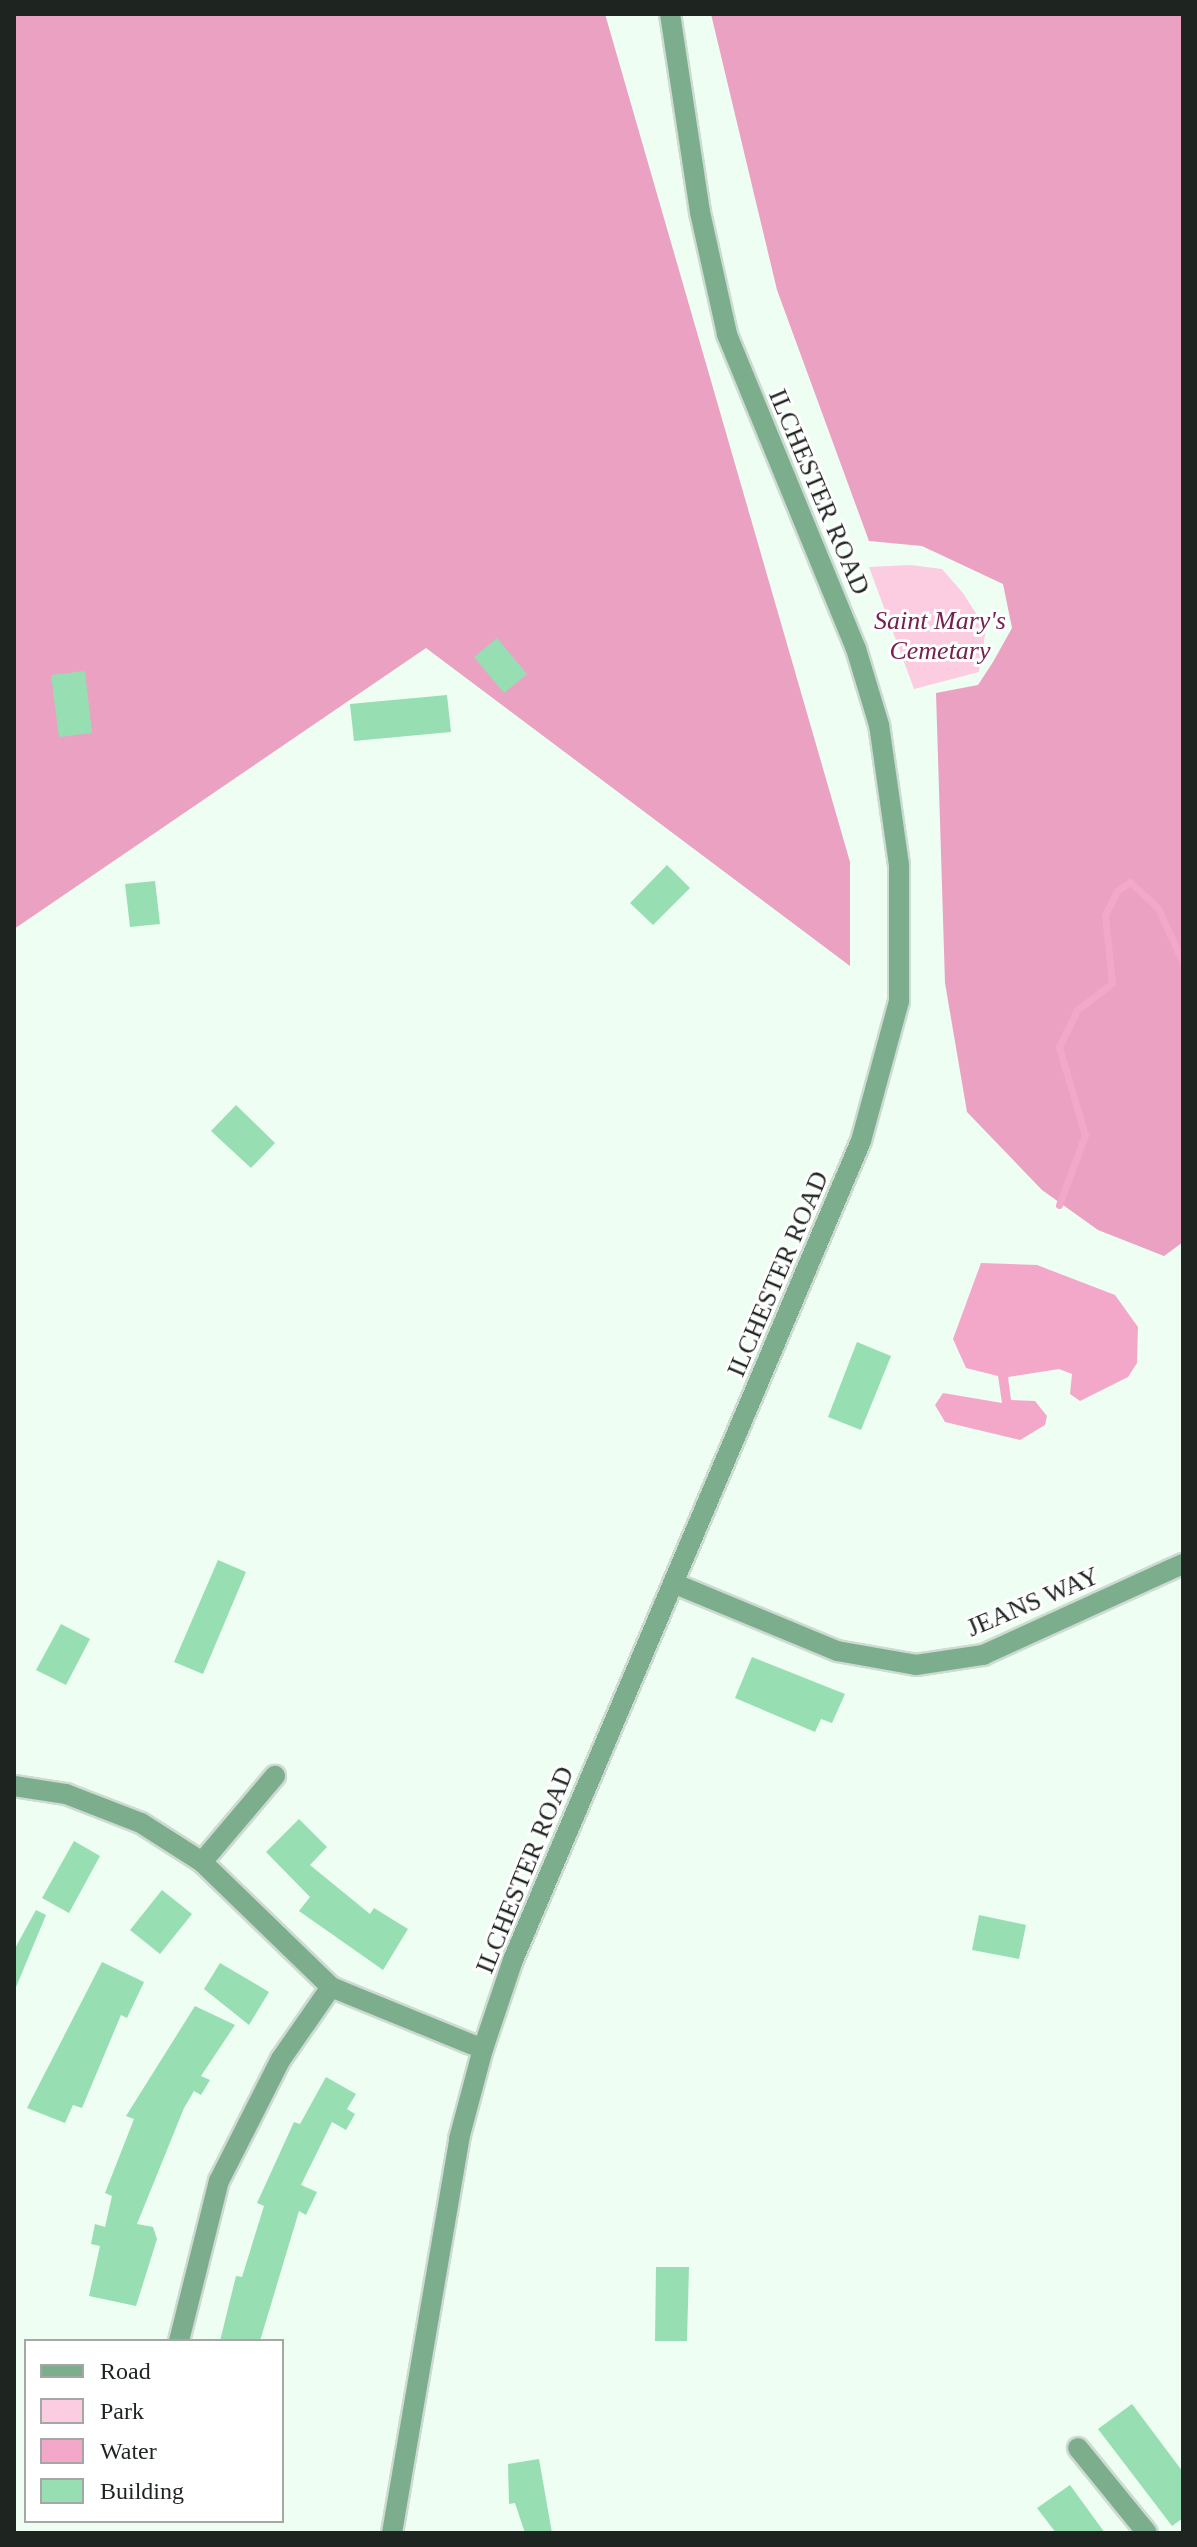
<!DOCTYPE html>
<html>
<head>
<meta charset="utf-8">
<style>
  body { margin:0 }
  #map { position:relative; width:1197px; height:2547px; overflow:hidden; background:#eefef3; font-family:Georgia,serif }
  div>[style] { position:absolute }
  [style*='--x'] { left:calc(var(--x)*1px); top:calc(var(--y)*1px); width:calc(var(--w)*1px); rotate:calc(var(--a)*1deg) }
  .green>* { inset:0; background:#fccde1 }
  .forest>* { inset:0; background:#eba1c2 }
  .water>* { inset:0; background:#f3a8c9 }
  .stream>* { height:7px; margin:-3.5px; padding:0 3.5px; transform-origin:3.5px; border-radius:3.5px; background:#f3a8c9 }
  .building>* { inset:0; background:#97dfb2 }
  .roads { filter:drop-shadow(2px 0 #cddbd1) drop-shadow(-2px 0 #cddbd1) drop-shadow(0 2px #cddbd1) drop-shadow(0 -2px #cddbd1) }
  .minor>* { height:20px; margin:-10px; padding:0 10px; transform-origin:10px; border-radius:10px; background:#7cae8e }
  span { translate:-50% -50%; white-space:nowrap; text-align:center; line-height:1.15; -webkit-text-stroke:6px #fff; paint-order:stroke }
  .street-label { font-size:26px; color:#1e2420 }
  .park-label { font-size:26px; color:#76214f; font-style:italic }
  .frame { position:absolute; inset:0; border:16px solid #1e2420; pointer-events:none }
  .legend { position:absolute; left:24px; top:2339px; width:260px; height:184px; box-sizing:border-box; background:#fff; border:2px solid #a5a7a6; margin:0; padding:10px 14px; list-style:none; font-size:24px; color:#1e2420 }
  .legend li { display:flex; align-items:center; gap:16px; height:40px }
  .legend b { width:40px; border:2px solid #a5a7a6 }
</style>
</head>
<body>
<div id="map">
  <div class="green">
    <div style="clip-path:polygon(910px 565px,942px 569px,963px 593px,986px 629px,979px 672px,914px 689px,869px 567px)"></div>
  </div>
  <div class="forest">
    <div style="clip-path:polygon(14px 14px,605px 14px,850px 862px,850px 966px,426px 648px,14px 929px)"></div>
    <div style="clip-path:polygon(711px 14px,1183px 14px,1183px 1242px,1164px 1256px,1098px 1230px,1042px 1190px,967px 1112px,945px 983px,936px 693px,978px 685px,993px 662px,1012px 628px,1003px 584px,922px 546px,869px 541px,777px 290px)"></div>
  </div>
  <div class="water">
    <div style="clip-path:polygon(981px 1263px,1037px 1265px,1115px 1295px,1138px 1327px,1137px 1363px,1128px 1377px,1080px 1401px,1070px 1394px,1072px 1374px,1059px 1369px,1008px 1377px,1011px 1400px,1035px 1401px,1047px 1416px,1045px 1425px,1020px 1440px,945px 1422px,935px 1405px,943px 1393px,1002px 1403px,998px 1376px,966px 1368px,953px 1339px)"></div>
  </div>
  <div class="stream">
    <div style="--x:1059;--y:1205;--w:75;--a:-69.6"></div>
    <div style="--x:1085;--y:1135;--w:92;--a:-106.5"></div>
    <div style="--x:1059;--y:1047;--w:41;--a:-64.1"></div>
    <div style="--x:1077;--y:1010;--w:44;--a:-37.6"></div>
    <div style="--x:1112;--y:983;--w:68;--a:-95.9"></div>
    <div style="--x:1105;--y:915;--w:27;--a:-63"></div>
    <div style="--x:1117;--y:891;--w:16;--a:-35"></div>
    <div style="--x:1130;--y:882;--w:38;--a:43"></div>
    <div style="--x:1158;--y:908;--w:60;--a:65.6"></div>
  </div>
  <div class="building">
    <div style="clip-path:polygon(497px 638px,527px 674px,504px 693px,474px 657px)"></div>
    <div style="clip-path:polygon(85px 671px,92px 733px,59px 737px,51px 675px)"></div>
    <div style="clip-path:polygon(447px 695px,451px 732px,354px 741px,350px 704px)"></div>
    <div style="clip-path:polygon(667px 865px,690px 888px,653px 925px,630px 903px)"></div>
    <div style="clip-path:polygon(155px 881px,160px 924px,130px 927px,125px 884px)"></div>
    <div style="clip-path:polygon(236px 1105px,275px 1143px,251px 1168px,211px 1131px)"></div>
    <div style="clip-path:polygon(857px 1342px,891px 1356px,861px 1430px,828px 1417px)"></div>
    <div style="clip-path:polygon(218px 1560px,246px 1572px,203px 1674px,174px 1662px)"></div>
    <div style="clip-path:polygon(61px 1624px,90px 1639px,66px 1685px,36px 1670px)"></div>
    <div style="clip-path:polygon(752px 1657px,845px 1694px,832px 1723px,821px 1719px,815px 1732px,735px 1698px)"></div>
    <div style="clip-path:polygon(299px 1819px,327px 1847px,310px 1865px,370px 1914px,374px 1908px,408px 1929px,383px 1970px,299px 1911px,310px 1897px,266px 1852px)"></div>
    <div style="clip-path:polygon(74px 1841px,100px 1856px,69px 1913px,42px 1898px)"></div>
    <div style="clip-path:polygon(162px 1890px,192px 1914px,160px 1954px,130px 1930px)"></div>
    <div style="clip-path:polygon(36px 1910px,46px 1915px,14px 1992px,14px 1950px)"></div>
    <div style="clip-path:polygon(979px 1915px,1026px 1925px,1019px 1959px,972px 1950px)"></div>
    <div style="clip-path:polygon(102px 1962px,144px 1982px,127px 2018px,121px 2015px,82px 2108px,73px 2105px,65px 2123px,27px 2108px)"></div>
    <div style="clip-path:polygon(220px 1963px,269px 1992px,249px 2025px,204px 1989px)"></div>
    <div style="clip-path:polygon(195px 2006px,235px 2025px,201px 2076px,210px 2080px,201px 2095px,194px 2091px,184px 2108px,137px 2224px,153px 2227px,157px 2239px,136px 2306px,89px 2296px,100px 2246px,91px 2244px,95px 2224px,105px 2227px,112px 2196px,105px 2193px,134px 2119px,126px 2116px)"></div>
    <div style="clip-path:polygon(326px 2077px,356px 2094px,347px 2109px,355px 2114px,346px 2130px,332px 2122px,301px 2185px,317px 2192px,306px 2215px,299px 2211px,260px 2341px,220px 2341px,236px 2276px,242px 2277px,264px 2206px,257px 2203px,294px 2122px,300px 2124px)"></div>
    <div style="clip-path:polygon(656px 2267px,689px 2267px,687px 2341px,655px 2341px)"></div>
    <div style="clip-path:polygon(1132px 2404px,1183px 2472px,1183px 2518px,1172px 2526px,1098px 2429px)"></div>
    <div style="clip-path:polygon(539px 2459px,552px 2533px,525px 2533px,515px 2503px,509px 2504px,508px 2464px)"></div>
    <div style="clip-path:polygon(1070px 2485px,1105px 2533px,1056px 2533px,1037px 2508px)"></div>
  </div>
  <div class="roads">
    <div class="minor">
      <div style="--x:673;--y:1583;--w:178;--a:22.5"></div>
      <div style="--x:837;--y:1651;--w:80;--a:10"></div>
      <div style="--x:916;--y:1665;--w:68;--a:-8.5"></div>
      <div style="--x:983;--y:1655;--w:220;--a:-24.5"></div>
      <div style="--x:14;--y:1786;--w:53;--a:8.7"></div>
      <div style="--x:66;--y:1794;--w:80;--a:21.1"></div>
      <div style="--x:141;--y:1823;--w:72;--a:32.6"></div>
      <div style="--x:202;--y:1862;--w:180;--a:44.1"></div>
      <div style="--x:331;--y:1987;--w:164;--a:22.2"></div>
      <div style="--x:202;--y:1862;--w:113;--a:-49.7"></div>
      <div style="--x:179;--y:2341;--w:165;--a:-76"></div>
      <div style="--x:219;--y:2181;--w:137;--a:-63.1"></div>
      <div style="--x:281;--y:2059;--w:88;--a:-55.2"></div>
      <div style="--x:1078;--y:2448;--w:109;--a:50.9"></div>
      <div style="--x:392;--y:2533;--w:400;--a:-80.3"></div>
      <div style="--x:459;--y:2139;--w:93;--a:-75.1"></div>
      <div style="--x:483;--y:2049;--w:94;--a:-71.4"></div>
      <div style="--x:513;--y:1960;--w:890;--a:-66.98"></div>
      <div style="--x:861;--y:1141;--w:145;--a:-74.8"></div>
      <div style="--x:899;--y:1001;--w:136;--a:-90"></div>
      <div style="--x:899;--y:865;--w:141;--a:-98.1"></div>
      <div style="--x:879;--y:725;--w:79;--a:-106.8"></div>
      <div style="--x:856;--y:649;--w:340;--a:-112.3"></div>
      <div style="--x:727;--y:334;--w:125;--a:-102.5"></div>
      <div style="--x:700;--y:212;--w:200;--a:-98.6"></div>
    </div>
  </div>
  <div class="street-label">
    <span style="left:819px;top:492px;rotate:67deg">ILCHESTER ROAD</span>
    <span style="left:778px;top:1274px;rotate:-67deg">ILCHESTER ROAD</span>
    <span style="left:1033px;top:1602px;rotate:-23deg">JEANS WAY</span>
    <span style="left:525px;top:1870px;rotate:-68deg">ILCHESTER ROAD</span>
  </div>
  <div class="park-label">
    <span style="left:940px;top:636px">Saint Mary's<br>Cemetary</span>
  </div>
  <div class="frame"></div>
  <ul class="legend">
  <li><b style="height:10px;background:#7cae8e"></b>Road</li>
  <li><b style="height:22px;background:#fccde1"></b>Park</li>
  <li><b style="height:22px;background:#f3a8c9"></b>Water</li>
  <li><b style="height:22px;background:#97dfb2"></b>Building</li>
  </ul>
</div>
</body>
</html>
